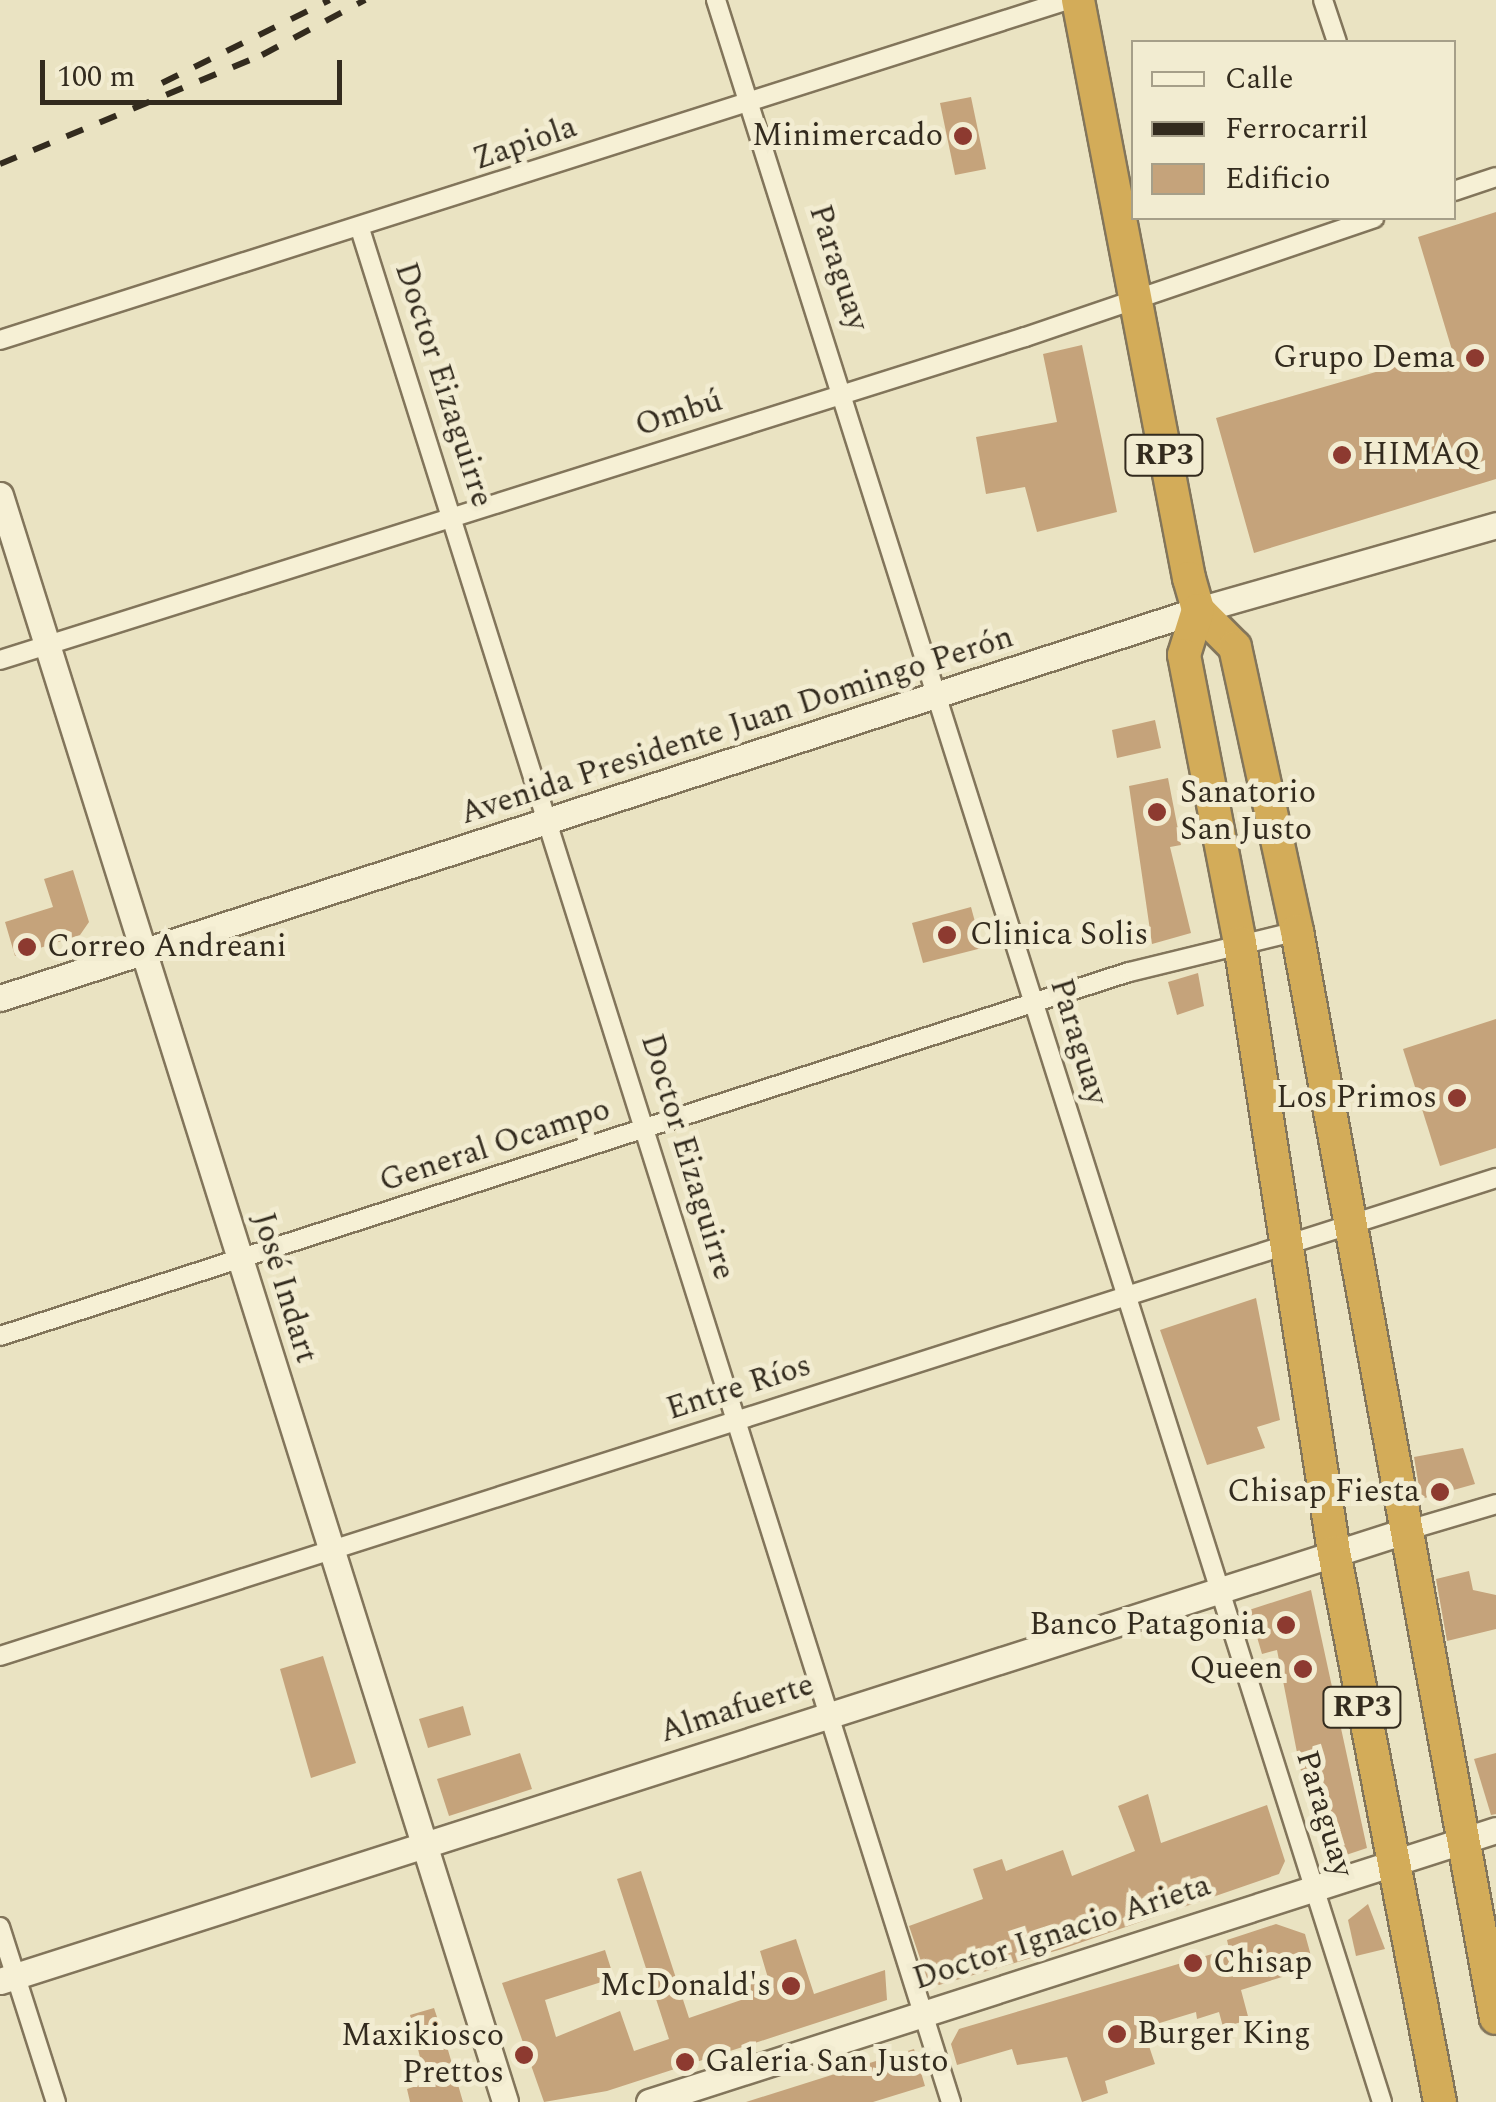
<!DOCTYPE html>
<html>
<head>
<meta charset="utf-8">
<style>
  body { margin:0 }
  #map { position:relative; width:1496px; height:2102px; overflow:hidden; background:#eae3c2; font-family:Spectral,serif }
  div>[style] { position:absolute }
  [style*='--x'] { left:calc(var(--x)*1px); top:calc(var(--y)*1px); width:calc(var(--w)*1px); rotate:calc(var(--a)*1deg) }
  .building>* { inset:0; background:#c5a37b }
  .roads { filter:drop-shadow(2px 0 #82755b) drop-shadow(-2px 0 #82755b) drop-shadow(0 2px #82755b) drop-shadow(0 -2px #82755b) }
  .street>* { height:18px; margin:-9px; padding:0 9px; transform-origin:9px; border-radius:9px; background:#f6f0d5 }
  .secondary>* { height:25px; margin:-12.5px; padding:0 12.5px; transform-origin:12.5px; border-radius:12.5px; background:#f6f0d5 }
  .highway>* { height:32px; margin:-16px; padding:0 16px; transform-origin:16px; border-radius:16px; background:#d3ac59 }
  .rail>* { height:6px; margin-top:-3px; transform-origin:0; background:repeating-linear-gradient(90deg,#332b1e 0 18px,transparent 0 36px) }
  .dots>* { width:28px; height:28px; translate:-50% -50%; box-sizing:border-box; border:5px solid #f2ecd1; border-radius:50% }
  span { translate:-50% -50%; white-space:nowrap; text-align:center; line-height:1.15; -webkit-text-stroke:10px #f2ecd1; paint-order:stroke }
  .shield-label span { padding:2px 8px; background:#f2ecd1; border:2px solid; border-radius:8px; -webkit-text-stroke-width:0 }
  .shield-label { font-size:30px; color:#332b1e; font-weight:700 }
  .poi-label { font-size:32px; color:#332b1e }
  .right { translate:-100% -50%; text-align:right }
  .left { translate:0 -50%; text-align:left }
  .street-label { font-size:32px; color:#332b1e }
  .legend { position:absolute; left:1131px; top:40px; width:325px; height:180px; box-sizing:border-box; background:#f2ecd1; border:2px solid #a69f89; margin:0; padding:12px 18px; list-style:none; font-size:30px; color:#332b1e }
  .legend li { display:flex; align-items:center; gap:20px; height:50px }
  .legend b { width:50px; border:2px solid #a69f89 }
  .scale { position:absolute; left:40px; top:60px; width:302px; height:45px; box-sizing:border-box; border:5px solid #332b1e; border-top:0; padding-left:12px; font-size:30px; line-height:35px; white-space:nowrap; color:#332b1e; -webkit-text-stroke:8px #f2ecd1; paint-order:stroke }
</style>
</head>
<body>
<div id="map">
  <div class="building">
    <div style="clip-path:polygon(971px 97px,986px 169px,955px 175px,940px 103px)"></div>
    <div style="clip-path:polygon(1496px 212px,1496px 479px,1254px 553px,1216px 418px,1452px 350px,1418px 237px)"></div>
    <div style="clip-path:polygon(1082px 345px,1117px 512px,1037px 532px,1025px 487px,986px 494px,976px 437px,1057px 422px,1043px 354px)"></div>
    <div style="clip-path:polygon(1155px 720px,1161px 748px,1117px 758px,1112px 730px)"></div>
    <div style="clip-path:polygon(1168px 778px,1181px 845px,1170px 847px,1191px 933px,1152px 944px,1129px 786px)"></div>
    <div style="clip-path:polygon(73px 870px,89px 922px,80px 935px,15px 956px,5px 922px,53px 907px,44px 879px)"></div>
    <div style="clip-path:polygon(971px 907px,982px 948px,923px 963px,912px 923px)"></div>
    <div style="clip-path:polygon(1198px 973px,1204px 1006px,1177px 1015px,1168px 982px)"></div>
    <div style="clip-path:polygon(1496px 1019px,1496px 1148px,1440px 1166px,1403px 1049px)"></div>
    <div style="clip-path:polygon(1256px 1298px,1280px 1420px,1257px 1427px,1265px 1448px,1207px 1465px,1160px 1330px)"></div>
    <div style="clip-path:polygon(1463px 1448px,1475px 1484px,1421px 1499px,1414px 1457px)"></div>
    <div style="clip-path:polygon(1469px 1571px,1473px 1590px,1496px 1595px,1496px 1629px,1447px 1641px,1436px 1579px)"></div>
    <div style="clip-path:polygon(1311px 1590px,1367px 1848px,1334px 1859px,1300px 1768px,1277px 1650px,1262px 1654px,1249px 1610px)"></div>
    <div style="clip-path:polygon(323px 1656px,356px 1763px,311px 1778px,280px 1669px)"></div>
    <div style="clip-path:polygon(463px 1706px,471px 1735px,428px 1748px,419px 1719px)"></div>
    <div style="clip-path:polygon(520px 1753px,532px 1789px,449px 1816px,437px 1779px)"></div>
    <div style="clip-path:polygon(1496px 1753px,1496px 1814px,1491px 1815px,1474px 1759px)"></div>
    <div style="clip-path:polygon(1148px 1794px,1161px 1843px,1267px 1805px,1285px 1861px,1279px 1874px,1062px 1949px,939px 1985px,927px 1979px,909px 1926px,983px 1899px,973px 1869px,1002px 1859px,1006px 1871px,1063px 1850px,1072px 1876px,1135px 1851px,1118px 1806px)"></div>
    <div style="clip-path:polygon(641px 1871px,689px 2018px,744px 1999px,740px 1988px,768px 1978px,760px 1951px,796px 1939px,814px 1994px,885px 1970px,887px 2000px,607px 2091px,544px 2102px,502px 1983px,605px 1950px,614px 1978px,545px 2000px,556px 2037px,620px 2011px,634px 2051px,669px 2039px,617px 1879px)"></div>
    <div style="clip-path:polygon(1368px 1904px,1385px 1949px,1356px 1956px,1348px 1920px)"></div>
    <div style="clip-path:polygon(1276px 1924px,1305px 1934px,1314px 1967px,1241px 1990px,1249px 2020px,1223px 2027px,1219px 2012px,1197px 2019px,1196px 2012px,1143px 2028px,1155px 2064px,1105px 2081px,1108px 2093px,1082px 2102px,1067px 2057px,1017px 2065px,1012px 2049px,957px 2065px,951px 2044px,959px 2029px,1229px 1949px,1227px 1940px)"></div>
    <div style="clip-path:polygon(434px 2008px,448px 2050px,463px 2102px,410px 2102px,407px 2089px,426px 2083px,410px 2015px)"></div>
    <div style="clip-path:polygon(914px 2049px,925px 2086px,873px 2102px,746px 2102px)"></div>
  </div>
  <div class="roads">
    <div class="street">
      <div style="--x:716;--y:0;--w:2205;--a:72.42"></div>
      <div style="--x:1323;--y:0;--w:44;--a:71.6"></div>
      <div style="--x:1454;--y:191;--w:44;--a:-18.4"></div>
      <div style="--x:361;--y:232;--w:1961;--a:72.49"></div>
      <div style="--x:0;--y:340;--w:1121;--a:-17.66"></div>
      <div style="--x:0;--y:660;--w:1075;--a:-17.49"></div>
      <div style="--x:1025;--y:337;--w:369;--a:-18.8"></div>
      <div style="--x:0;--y:1336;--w:1186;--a:-17.87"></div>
      <div style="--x:1129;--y:972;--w:173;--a:-13.7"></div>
      <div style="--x:1405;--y:1531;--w:95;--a:-16.5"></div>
      <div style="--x:0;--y:1656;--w:1571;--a:-17.72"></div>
      <div style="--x:0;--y:1927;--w:184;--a:72.3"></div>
    </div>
    <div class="secondary">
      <div style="--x:0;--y:495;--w:1684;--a:72.55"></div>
      <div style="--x:0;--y:998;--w:1259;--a:-17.95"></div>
      <div style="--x:1198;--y:610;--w:310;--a:-15.9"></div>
      <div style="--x:0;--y:1981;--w:1475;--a:-17.76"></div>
      <div style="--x:649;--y:2102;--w:890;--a:-17.8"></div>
    </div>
    <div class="highway">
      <div style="--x:1078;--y:0;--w:589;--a:79.13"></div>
      <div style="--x:1189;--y:578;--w:33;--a:74"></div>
      <div style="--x:1198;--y:610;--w:52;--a:45"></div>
      <div style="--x:1235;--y:647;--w:291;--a:77.7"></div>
      <div style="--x:1297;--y:931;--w:1105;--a:79.63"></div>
      <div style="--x:1198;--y:610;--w:47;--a:107.3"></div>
      <div style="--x:1184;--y:655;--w:293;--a:79"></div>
      <div style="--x:1240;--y:943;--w:616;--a:81.23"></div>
      <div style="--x:1334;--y:1552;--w:560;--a:79.09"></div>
    </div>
  </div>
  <div class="rail">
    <div style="--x:162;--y:83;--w:187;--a:-26.3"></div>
    <div style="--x:0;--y:164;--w:284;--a:-22.6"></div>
    <div style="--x:262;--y:55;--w:117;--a:-28.1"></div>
  </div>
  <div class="dots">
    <div style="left:963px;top:136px;background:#8d3a30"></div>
    <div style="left:1475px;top:358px;background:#8d3a30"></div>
    <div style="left:1342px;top:455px;background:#8d3a30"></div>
    <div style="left:1157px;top:812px;background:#8d3a30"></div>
    <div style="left:947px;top:935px;background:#8d3a30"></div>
    <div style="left:27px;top:947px;background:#8d3a30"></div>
    <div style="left:1457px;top:1098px;background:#8d3a30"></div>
    <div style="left:1440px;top:1492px;background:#8d3a30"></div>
    <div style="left:1286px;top:1625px;background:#8d3a30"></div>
    <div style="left:1303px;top:1669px;background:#8d3a30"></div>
    <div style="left:1193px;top:1963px;background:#8d3a30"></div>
    <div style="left:791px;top:1986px;background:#8d3a30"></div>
    <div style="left:1117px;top:2034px;background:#8d3a30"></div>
    <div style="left:524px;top:2055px;background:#8d3a30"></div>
    <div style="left:685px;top:2062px;background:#8d3a30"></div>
  </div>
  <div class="shield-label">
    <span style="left:1164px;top:455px">RP3</span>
    <span style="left:1362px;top:1707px">RP3</span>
  </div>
  <div class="poi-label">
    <span class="right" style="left:943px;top:136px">Minimercado</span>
    <span class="right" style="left:1455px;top:358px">Grupo Dema</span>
    <span class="left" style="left:1362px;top:455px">HIMAQ</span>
    <span class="left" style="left:1180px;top:812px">Sanatorio<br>San Justo</span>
    <span class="left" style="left:970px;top:935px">Clinica Solis</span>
    <span class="left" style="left:47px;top:947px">Correo Andreani</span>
    <span class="right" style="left:1437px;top:1098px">Los Primos</span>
    <span class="right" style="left:1420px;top:1492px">Chisap Fiesta</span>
    <span class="right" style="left:1266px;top:1625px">Banco Patagonia</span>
    <span class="right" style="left:1283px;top:1669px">Queen</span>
    <span class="left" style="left:1213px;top:1963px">Chisap</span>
    <span class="right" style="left:771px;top:1986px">McDonald's</span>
    <span class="left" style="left:1137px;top:2034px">Burger King</span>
    <span class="right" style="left:504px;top:2055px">Maxikiosco<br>Prettos</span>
    <span class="left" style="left:705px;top:2062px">Galeria San Justo</span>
  </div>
  <div class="street-label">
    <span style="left:525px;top:144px;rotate:-19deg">Zapiola</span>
    <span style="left:838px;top:268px;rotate:72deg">Paraguay</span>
    <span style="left:443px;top:385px;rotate:72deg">Doctor Eizaguirre</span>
    <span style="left:679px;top:414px;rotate:-18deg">Ombú</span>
    <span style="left:737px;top:726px;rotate:-18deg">Avenida Presidente Juan Domingo Perón</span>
    <span style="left:1078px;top:1042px;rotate:73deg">Paraguay</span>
    <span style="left:495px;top:1146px;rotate:-18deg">General Ocampo</span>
    <span style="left:687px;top:1157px;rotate:73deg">Doctor Eizaguirre</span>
    <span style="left:284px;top:1288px;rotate:73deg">José Indart</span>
    <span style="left:739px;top:1388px;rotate:-18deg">Entre Ríos</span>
    <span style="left:737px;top:1709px;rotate:-18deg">Almafuerte</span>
    <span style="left:1324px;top:1814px;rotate:73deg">Paraguay</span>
    <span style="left:1062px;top:1933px;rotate:-18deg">Doctor Ignacio Arieta</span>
  </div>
  <ul class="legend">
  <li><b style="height:12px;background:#f6f0d5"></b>Calle</li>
  <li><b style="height:12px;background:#332b1e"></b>Ferrocarril</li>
  <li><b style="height:28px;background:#c5a37b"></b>Edificio</li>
  </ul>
  <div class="scale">100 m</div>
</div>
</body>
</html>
